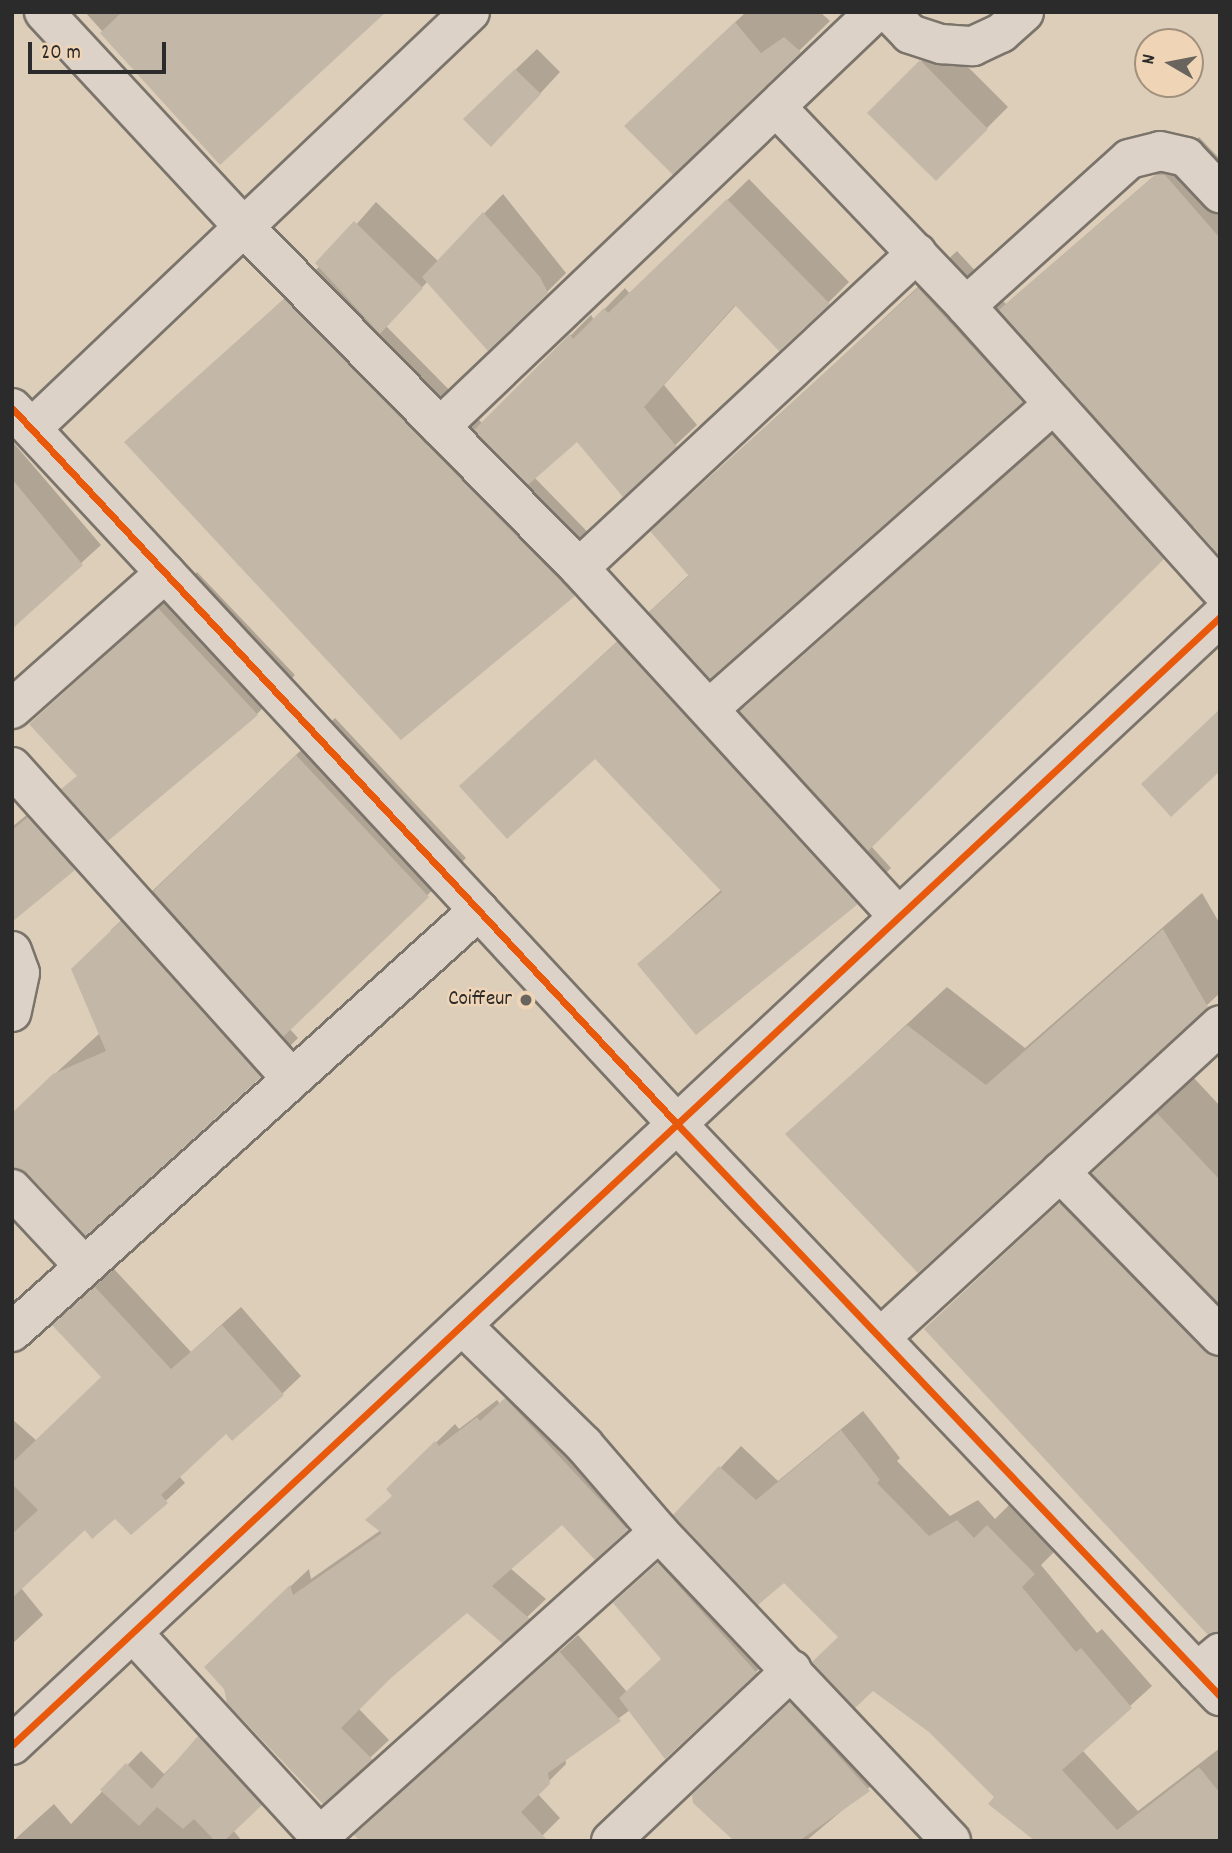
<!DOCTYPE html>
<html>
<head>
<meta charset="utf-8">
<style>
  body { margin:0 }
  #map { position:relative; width:1232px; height:1853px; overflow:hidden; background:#ddceba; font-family:Dekko,sans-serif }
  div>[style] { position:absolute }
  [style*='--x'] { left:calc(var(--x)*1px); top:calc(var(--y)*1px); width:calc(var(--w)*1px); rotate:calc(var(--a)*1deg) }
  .shadow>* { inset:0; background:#0003 }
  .building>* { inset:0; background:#c3b7a7 }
  .roads { filter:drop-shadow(2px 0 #7b746b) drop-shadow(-2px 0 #7b746b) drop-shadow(0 2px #7b746b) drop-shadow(0 -2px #7b746b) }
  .street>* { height:38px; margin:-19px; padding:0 19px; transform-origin:19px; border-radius:19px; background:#dcd2c7 }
  .secondary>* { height:38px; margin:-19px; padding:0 19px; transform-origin:19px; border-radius:19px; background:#dcd2c7 }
  .cycleway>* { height:7px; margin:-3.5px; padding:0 3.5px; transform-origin:3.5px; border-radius:3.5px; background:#e8590c }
  .dots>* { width:19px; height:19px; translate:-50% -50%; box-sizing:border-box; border:4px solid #efd4b6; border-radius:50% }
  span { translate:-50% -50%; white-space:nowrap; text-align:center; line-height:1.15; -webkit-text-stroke:5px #efd4b6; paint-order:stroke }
  .poi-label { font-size:21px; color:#2b2b2b }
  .right { translate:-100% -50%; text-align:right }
  .frame { position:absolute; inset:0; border:14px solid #2b2b2b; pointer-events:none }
  .north { position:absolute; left:1134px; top:28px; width:70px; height:70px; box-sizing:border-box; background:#efd4b6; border:2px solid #a1907e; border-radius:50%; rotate:280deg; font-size:19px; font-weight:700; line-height:28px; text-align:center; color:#2b2b2b }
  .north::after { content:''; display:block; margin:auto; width:24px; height:32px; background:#69645d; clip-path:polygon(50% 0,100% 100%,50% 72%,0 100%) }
  .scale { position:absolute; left:28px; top:42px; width:138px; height:32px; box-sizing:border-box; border:4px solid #2b2b2b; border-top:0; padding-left:9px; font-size:21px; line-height:24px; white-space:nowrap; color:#2b2b2b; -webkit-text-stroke:5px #efd4b6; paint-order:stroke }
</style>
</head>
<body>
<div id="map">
  <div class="shadow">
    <div style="clip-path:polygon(85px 12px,385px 12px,220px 162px)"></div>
    <div style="clip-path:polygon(746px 12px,820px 12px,830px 21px,673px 172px,657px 96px)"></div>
    <div style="clip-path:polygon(942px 41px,1008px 107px,936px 179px,870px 113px)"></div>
    <div style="clip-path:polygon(537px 49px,560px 72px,512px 124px,486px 98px)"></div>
    <div style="clip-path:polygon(evenodd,1199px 137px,1220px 159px,1220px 553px,1195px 525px,871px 846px,891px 868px,856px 903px,639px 964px,721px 890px,595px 757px,461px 786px,690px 574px,653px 531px,957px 251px,1006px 304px,1199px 137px,1054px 369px,1085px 403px,745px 708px,713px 674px,1054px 369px)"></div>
    <div style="clip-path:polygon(749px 179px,849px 282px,828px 303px,737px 304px,664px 385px,697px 425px,623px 494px,577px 439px,534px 477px,612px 557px,574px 595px,401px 738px,127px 442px,320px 266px,376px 202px,438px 261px,503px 194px,566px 273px,547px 292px,428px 281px,386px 326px,483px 424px,591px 315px,594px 320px,625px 288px,630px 294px)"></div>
    <div style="clip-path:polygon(12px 441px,101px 545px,12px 626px)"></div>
    <div style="clip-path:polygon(197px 572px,295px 675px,257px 714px,108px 839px,79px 774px,31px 724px)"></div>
    <div style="clip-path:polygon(335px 718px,466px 858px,289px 1028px,298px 1038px,260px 1076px,24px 1102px,100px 1033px,111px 930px)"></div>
    <div style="clip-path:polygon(57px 790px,102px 840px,12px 920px,12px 827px)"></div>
    <div style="clip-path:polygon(1202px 893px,1220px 924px,1220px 993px,918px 1271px,788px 1134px,947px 987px,1025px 1048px)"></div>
    <div style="clip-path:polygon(1194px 1078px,1220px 1106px,1220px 1617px,926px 1329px)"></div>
    <div style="clip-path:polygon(114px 1269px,191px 1352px,241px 1307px,301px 1376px,282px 1394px,226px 1431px,179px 1476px,185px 1483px,131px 1533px,115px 1516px,85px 1528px,21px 1588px,43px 1615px,12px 1644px,12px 1419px,37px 1441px,103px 1377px,73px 1307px)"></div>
    <div style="clip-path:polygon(524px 1381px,645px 1511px,595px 1558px,562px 1523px,510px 1568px,546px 1599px,502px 1641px,467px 1610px,390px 1677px,358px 1708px,389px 1740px,323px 1802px,225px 1648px,309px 1569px,311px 1579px,381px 1530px,407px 1471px,455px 1424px,459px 1429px,497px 1400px,500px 1404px)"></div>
    <div style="clip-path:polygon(863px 1411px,900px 1458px,897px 1461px,950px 1516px,978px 1500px,995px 1519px,1009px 1505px,1054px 1552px,1041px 1565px,1097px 1633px,1102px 1629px,1152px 1686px,1082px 1750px,1138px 1811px,1220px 1748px,1220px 1841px,1031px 1841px,1034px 1838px,996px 1797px,784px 1581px,676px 1515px,741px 1446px,778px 1481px)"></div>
    <div style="clip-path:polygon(672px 1550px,769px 1658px,756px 1672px,630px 1710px,565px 1758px,566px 1764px,537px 1793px,560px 1818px,537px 1841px,373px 1818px,578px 1635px,627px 1692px,669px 1654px,629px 1590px)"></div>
    <div style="clip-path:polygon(806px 1688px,884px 1775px,806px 1841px,736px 1841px,709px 1780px)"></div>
    <div style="clip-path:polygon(213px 1724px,274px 1791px,233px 1830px,242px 1841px,13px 1841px,54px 1804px,71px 1824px,141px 1751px,164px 1774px)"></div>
  </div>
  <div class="building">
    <div style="clip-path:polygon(122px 12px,386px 12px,220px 165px,100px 33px)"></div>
    <div style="clip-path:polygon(735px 22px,761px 53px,784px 37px,801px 52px,673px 175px,624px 126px)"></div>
    <div style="clip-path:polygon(920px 60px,988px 129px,936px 181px,867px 113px)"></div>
    <div style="clip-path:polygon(515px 69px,541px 94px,491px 147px,463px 119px)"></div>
    <div style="clip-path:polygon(1155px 175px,1165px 175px,1220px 238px,1220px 556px,999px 310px)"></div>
    <div style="clip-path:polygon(727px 199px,830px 304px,779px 351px,735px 305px,644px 407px,677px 447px,623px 497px,577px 442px,528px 485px,474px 430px,570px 334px,573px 339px,604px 308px,608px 313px)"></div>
    <div style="clip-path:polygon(483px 212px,540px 277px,548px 293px,488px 351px,422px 277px)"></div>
    <div style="clip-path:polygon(354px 221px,423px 288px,380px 334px,315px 263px)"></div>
    <div style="clip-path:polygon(918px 288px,1023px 402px,710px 679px,649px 612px,689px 576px,650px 531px)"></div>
    <div style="clip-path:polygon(284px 299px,575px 596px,401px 740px,124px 442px)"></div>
    <div style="clip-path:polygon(1052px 435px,1164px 559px,868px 851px,740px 711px)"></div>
    <div style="clip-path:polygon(12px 479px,83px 565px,12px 629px)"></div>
    <div style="clip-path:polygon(158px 608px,258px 715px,108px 841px,61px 789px,77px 776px,29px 724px)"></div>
    <div style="clip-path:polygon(617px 642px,858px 904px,696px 1035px,637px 964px,722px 892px,595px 759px,507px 839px,459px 786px)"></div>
    <div style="clip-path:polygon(1220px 709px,1220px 771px,1171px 817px,1141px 784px)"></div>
    <div style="clip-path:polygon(296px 755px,429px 897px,283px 1037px,153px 891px)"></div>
    <div style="clip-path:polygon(28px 817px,75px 870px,12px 922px,12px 830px)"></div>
    <div style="clip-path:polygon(121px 921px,261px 1077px,86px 1236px,28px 1174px,12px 1168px,12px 1113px,53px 1074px,106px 1051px,71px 969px)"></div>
    <div style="clip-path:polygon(1163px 929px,1208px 1007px,918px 1273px,785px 1134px,907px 1025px,986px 1085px)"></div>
    <div style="clip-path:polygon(1157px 1113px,1220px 1180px,1220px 1304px,1092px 1173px)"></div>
    <div style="clip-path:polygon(1059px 1203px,1204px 1351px,1220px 1357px,1220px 1632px,1208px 1635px,924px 1329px)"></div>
    <div style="clip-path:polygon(95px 1287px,171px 1369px,222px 1325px,284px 1395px,232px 1441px,226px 1434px,161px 1495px,168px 1503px,131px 1535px,115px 1519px,92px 1539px,85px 1530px,12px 1598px,12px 1534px,38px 1510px,12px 1484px,12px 1463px,101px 1377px,52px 1325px)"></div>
    <div style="clip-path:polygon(505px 1398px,628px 1530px,595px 1560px,562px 1525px,492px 1586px,530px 1619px,502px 1643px,467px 1613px,391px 1678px,341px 1728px,373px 1760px,323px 1804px,227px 1703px,224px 1689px,204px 1667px,290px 1585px,293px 1595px,382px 1533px,365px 1520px,392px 1496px,386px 1489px,435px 1441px,439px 1446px,477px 1417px,480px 1421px)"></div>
    <div style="clip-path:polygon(841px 1430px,880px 1480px,877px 1483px,929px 1536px,957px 1520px,974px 1538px,987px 1525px,1035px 1574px,1022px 1587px,1076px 1652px,1081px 1648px,1132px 1708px,1062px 1770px,1117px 1830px,1199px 1767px,1220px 1793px,1220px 1841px,1035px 1841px,988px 1804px,994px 1797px,929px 1732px,873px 1691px,855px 1708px,812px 1662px,838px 1637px,784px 1583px,758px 1605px,673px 1515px,719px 1466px,756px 1500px)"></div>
    <div style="clip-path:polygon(658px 1563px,757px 1673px,665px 1759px,619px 1698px,661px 1659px,613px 1603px)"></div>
    <div style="clip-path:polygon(559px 1651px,621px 1721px,548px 1773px,550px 1784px,521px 1812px,548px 1841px,360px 1841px,354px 1835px)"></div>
    <div style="clip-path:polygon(790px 1702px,870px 1791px,799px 1841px,734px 1841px,693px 1803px,692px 1795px)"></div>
    <div style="clip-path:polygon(198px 1736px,262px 1805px,224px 1841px,215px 1841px,194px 1819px,183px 1829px,157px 1807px,139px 1826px,100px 1790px,126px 1763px,152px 1789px)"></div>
  </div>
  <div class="roads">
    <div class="street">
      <div style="--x:44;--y:12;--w:292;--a:47.1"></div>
      <div style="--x:243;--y:226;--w:479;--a:45.5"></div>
      <div style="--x:579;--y:568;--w:472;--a:47.5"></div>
      <div style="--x:889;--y:12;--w:30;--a:46"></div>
      <div style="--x:910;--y:34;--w:33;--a:18"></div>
      <div style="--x:941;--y:44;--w:32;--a:4"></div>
      <div style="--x:973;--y:46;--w:31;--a:-25"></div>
      <div style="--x:1001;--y:33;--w:31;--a:-42"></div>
      <div style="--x:777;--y:108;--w:274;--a:46.3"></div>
      <div style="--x:966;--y:306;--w:380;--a:48.1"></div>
      <div style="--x:966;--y:306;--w:219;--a:-42"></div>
      <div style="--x:1129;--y:159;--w:32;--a:-14"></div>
      <div style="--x:1160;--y:151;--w:27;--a:13"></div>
      <div style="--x:1186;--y:157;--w:50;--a:46.6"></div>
      <div style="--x:440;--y:427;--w:601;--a:-43.65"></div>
      <div style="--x:32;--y:428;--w:604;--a:-43.52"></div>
      <div style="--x:579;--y:568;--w:462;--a:-43"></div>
      <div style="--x:710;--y:708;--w:459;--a:-41.5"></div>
      <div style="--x:12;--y:709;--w:205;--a:-41.6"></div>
      <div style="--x:12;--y:767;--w:416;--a:48.1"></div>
      <div style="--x:12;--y:951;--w:23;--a:70"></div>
      <div style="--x:20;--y:973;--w:40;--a:102"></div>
      <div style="--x:1060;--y:1172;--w:229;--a:45.7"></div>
      <div style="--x:12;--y:1189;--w:105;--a:46.9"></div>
      <div style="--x:462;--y:1325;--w:171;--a:44.5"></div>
      <div style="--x:584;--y:1445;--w:115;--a:49.2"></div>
      <div style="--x:659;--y:1532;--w:425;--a:46.6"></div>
      <div style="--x:12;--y:1332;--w:629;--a:-42.1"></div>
      <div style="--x:880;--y:1338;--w:462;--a:-42.6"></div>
      <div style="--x:133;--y:1633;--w:282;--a:47.4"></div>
      <div style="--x:1197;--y:1672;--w:30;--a:-40"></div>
      <div style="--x:12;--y:1745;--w:1653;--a:-43.04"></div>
      <div style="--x:320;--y:1836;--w:455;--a:-41.9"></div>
      <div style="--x:611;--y:1841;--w:249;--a:-43.4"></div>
    </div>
    <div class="secondary">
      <div style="--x:12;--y:408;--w:977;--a:47.11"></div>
      <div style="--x:677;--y:1124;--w:789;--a:46.49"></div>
    </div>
  </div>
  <div class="cycleway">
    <div style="--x:12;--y:408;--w:977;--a:47.11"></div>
    <div style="--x:677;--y:1124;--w:789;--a:46.49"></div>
    <div style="--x:12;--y:1745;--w:1653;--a:-43.04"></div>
  </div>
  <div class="dots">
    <div style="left:526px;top:1000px;background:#69645d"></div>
  </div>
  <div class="poi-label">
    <span class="right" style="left:512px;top:1000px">Coiffeur</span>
  </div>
  <div class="frame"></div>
  <div class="north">N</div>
  <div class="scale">20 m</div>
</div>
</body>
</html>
